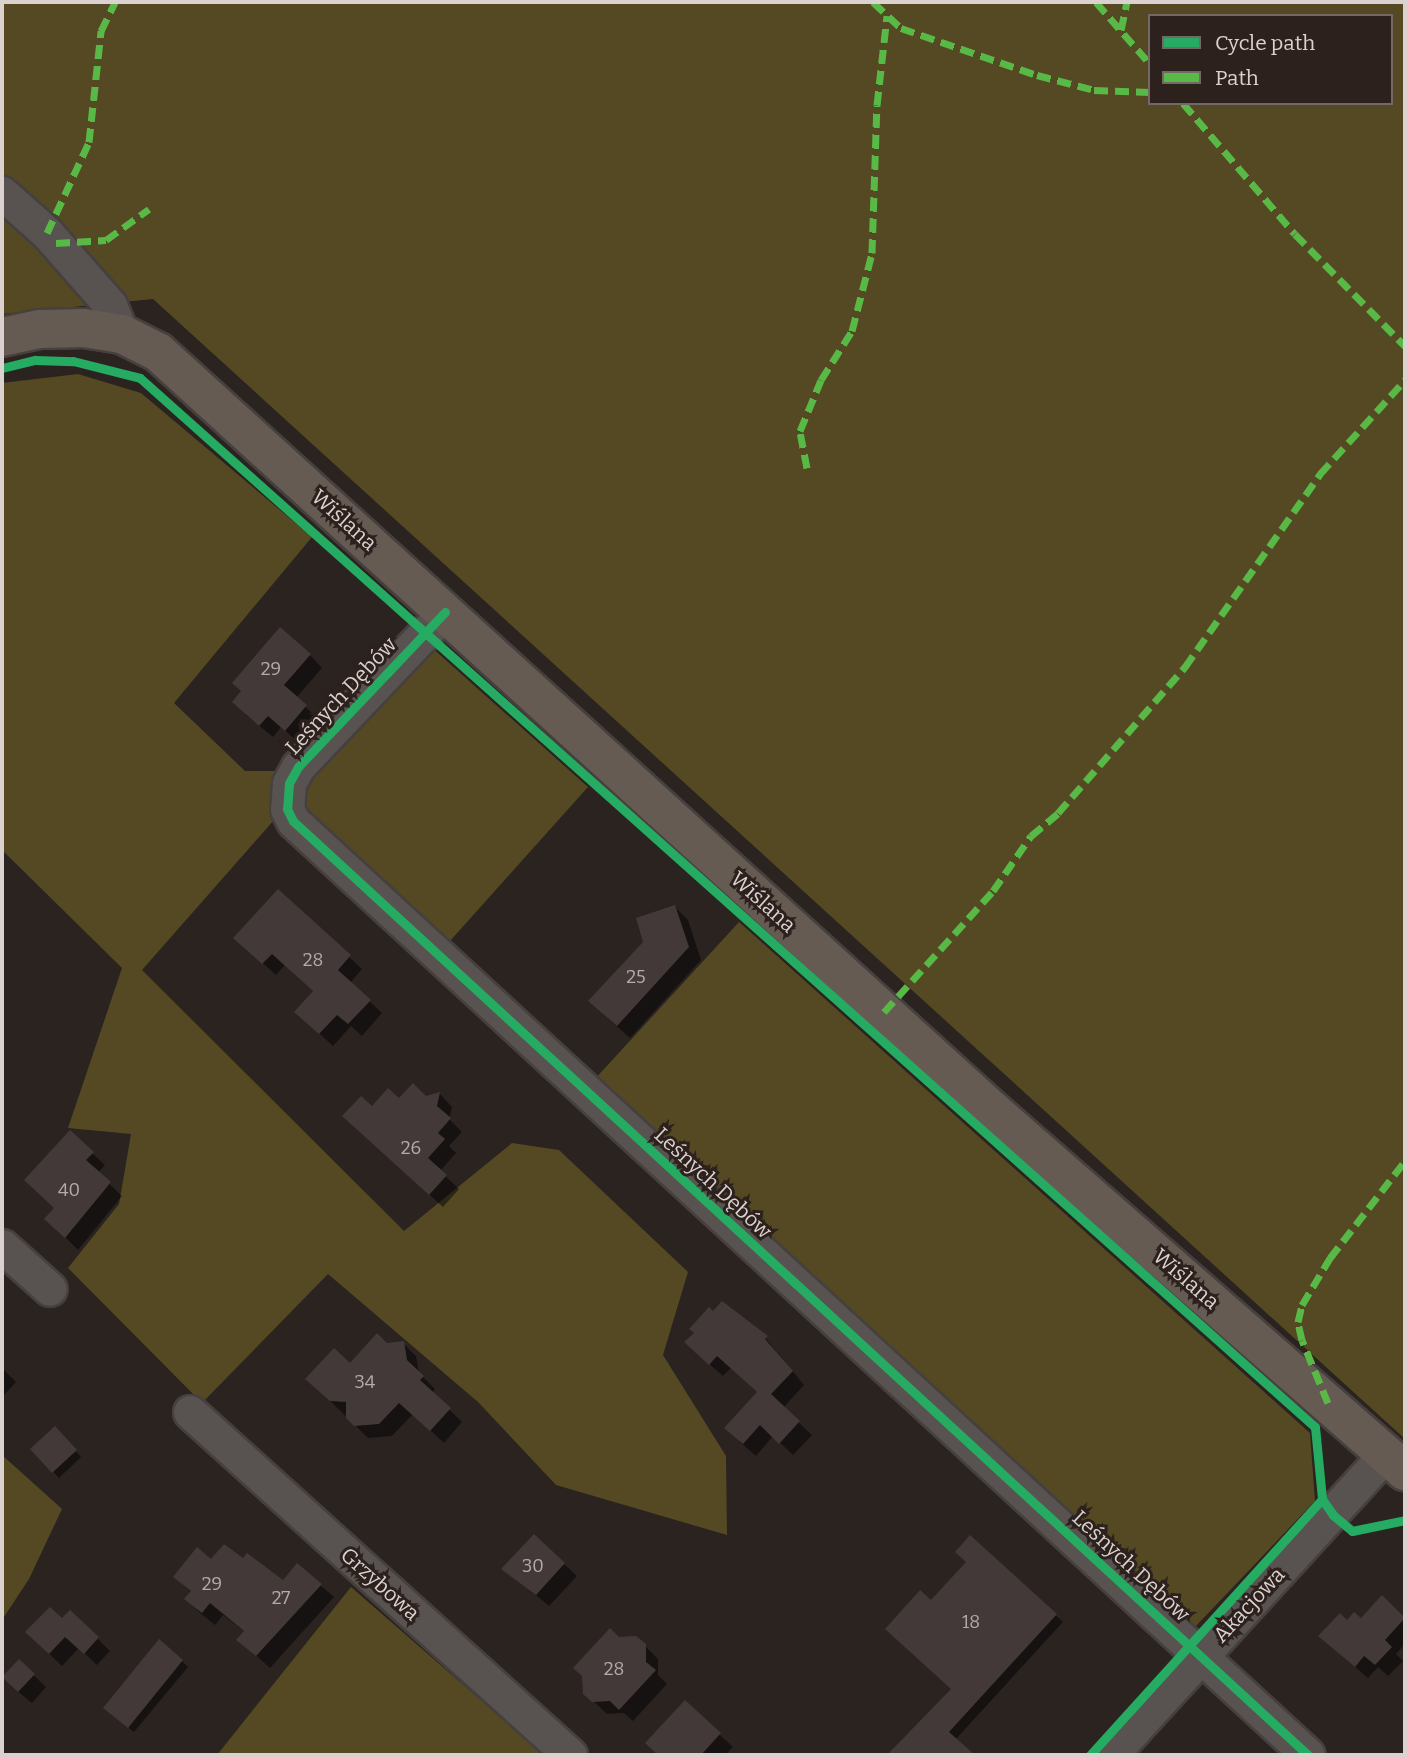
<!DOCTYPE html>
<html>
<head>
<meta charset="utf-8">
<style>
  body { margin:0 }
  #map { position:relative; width:1407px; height:1757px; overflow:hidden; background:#2a2320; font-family:Bitter,serif }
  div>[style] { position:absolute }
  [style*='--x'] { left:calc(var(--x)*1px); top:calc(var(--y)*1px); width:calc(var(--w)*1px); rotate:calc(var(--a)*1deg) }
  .forest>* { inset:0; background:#544922 }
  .shadow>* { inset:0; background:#0007 }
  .building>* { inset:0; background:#443939 }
  .roads { filter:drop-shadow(2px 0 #46403e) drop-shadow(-2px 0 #46403e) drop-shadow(0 2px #46403e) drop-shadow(0 -2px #46403e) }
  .minor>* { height:33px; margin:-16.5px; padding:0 16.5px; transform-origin:16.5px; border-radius:16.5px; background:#585351 }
  .major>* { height:38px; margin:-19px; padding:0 19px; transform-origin:19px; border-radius:19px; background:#665b53 }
  .quiet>* { height:7px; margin-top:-3.5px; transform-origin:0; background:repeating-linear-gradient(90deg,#58b947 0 14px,transparent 0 21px) }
  .cycleway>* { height:9px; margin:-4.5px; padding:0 4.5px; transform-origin:4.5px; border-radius:4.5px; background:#26ab63 }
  span { translate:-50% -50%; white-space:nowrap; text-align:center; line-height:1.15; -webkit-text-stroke:6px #2d211d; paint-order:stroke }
  .number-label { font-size:18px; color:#b5acaa }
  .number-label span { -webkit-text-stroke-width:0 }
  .street-label { font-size:21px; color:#dbd2d0 }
  .frame { position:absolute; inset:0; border:4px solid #dbd2d0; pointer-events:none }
  .legend { position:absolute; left:1148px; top:14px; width:245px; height:91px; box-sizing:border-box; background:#2d211d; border:2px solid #736865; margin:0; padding:9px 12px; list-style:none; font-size:21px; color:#dbd2d0 }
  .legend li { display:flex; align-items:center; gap:14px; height:35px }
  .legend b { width:35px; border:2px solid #736865 }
</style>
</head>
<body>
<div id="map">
  <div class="forest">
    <div style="clip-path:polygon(evenodd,2px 2px,1405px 2px,1405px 1439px,153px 299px,2px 314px,2px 2px,1150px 16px,1391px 16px,1391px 103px,1150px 103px,1150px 16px)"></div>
    <div style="clip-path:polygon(78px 374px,141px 393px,312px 537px,174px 703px,245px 771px,281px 771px,274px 820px,142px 970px,404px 1231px,512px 1143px,559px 1150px,688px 1272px,663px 1355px,726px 1456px,727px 1535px,556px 1485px,478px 1402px,328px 1274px,202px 1403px,68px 1268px,119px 1204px,131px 1134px,68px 1128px,122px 968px,2px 850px,2px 383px)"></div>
    <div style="clip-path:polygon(430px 646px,588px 787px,450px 941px,296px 811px,298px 795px)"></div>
    <div style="clip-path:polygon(739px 922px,1310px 1433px,1315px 1501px,1195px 1627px,593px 1081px)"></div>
    <div style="clip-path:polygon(2px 1455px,62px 1509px,29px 1579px,2px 1620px)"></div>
    <div style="clip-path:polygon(351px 1587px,544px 1755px,217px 1755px)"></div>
  </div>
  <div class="shadow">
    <div style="clip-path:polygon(310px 655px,322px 668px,296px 698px,318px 719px,298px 742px,281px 727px,273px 737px,246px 715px,243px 692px)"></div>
    <div style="clip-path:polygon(278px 891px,362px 969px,350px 983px,382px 1013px,362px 1036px,351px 1026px,333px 1046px,309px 1024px,314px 992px,285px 965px,276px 975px,248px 950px)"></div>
    <div style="clip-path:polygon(675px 907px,688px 920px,701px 960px,630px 1038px,603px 1014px)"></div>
    <div style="clip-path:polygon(440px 1094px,452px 1107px,449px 1119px,462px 1132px,449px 1146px,456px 1153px,440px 1171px,459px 1189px,443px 1207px,357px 1129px,372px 1109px)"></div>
    <div style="clip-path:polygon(92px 1153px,105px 1165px,98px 1173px,122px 1196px,78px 1250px,59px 1231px,56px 1208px,27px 1180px)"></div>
    <div style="clip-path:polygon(758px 1329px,804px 1385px,783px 1408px,812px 1435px,793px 1455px,773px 1436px,756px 1456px,739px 1441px,758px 1393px,731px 1368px,723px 1376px,699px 1355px)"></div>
    <div style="clip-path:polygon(403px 1343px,416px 1356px,419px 1373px,435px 1389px,432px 1393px,462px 1422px,444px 1443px,413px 1414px,392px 1436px,368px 1438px,320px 1391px,350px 1365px,387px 1344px)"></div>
    <div style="clip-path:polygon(2px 1368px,16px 1382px,2px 1397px)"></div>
    <div style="clip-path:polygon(55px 1429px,81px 1457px,59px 1478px,32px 1449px)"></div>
    <div style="clip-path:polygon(970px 1537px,1063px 1622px,955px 1740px,972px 1755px,890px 1755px,953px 1689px,931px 1602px,969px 1562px)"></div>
    <div style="clip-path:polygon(243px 1561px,283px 1582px,297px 1565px,334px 1597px,270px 1668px,239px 1640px,245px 1632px,223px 1615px,215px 1625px,199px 1612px,187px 1599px,192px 1593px,176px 1577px,212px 1562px)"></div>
    <div style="clip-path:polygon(564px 1564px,577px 1576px,549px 1606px,504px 1569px)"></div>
    <div style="clip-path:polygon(1382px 1598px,1405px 1619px,1405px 1644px,1396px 1654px,1403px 1661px,1388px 1676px,1378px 1667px,1368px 1678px,1333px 1648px,1347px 1622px,1361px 1620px)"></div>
    <div style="clip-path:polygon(62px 1621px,97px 1638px,110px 1651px,97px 1665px,79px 1648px,62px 1666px,40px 1645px)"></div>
    <div style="clip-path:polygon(618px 1638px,644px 1645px,658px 1659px,658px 1675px,667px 1684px,633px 1721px,624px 1713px,607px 1714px,585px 1693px)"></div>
    <div style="clip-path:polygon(19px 1661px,46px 1687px,32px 1703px,16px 1690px)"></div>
    <div style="clip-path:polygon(182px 1661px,188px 1667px,134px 1732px,111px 1713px)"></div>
    <div style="clip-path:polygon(685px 1703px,733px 1747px,725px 1755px,660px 1755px,648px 1743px)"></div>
  </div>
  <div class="building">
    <div style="clip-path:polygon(280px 627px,311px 654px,284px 685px,307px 705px,285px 731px,268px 716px,259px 726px,232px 702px,241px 691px,232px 683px)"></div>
    <div style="clip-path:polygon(278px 889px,351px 955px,338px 970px,371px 1000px,348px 1024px,337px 1015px,319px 1034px,294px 1012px,313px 991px,272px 954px,262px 964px,233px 938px)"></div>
    <div style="clip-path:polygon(675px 905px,689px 947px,617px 1026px,588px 1001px,643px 942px,636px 918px)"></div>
    <div style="clip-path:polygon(413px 1083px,426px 1096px,440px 1092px,437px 1106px,451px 1118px,438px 1133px,445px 1139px,428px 1158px,447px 1175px,429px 1195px,342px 1116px,361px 1096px,372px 1106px,388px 1088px,399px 1098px)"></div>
    <div style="clip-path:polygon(70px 1130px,94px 1152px,86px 1160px,111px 1182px,65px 1238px,44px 1219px,54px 1208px,24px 1180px)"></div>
    <div style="clip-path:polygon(722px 1301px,768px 1336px,765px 1339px,793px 1371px,771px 1394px,800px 1421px,779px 1444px,760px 1425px,743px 1444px,724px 1428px,757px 1392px,717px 1356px,709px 1365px,684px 1342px,694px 1333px,689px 1329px,709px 1307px,713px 1311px)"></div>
    <div style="clip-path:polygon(377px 1333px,387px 1343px,404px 1341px,407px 1360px,424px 1376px,420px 1380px,451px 1408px,430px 1431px,399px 1403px,379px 1424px,354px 1426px,346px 1418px,346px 1402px,330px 1401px,305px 1379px,334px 1348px,350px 1363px)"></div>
    <div style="clip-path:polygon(55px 1426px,77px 1450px,52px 1473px,30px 1449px)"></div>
    <div style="clip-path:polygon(534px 1534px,565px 1563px,536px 1595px,501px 1569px)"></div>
    <div style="clip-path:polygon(970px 1535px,1057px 1614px,949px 1732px,975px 1755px,887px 1755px,951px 1689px,885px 1629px,920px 1590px,931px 1600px,966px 1562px,955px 1552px)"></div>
    <div style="clip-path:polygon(224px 1544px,243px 1558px,247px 1553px,283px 1580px,297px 1563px,322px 1584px,256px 1656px,236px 1640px,244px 1631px,210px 1603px,202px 1613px,184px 1599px,191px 1591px,173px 1577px,197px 1547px,211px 1559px)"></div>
    <div style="clip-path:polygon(1382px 1595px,1405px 1618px,1385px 1640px,1392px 1647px,1375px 1665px,1364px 1656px,1355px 1667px,1318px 1636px,1340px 1613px,1347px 1620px,1354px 1612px,1361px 1618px)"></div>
    <div style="clip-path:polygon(50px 1607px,62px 1618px,70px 1610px,99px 1637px,84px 1654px,65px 1637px,49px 1654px,25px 1632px)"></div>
    <div style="clip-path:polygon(610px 1628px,619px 1637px,636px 1636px,646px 1644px,646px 1662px,656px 1670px,619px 1710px,610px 1701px,592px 1702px,583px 1694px,582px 1676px,573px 1668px)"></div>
    <div style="clip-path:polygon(159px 1639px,183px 1660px,128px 1728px,103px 1708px)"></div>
    <div style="clip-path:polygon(19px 1659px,35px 1674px,18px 1692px,2px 1677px)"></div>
    <div style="clip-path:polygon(685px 1700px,721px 1733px,701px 1755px,658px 1755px,645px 1743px)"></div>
  </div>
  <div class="roads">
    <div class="minor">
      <div style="--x:2;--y:193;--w:60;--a:41.6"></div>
      <div style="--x:47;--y:233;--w:96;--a:48.8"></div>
      <div style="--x:110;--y:305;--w:31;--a:68"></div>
      <div style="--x:445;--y:612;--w:214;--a:133.5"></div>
      <div style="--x:298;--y:767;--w:18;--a:119"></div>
      <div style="--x:289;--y:783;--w:26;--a:94"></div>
      <div style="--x:287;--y:809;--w:13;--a:63"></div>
      <div style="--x:293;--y:821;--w:1379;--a:42.62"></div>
      <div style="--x:2;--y:1246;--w:64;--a:41.9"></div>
      <div style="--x:190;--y:1412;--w:512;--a:42.07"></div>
      <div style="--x:1111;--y:1755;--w:408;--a:-47.6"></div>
    </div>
    <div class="major">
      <div style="--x:2;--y:337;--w:40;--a:-12"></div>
      <div style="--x:41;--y:329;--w:43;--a:-1.3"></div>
      <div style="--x:84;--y:328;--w:38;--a:9"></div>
      <div style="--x:122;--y:334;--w:40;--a:26.6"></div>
      <div style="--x:158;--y:352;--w:1127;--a:42.27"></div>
      <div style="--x:992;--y:1110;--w:549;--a:41.16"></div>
    </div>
  </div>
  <div class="quiet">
    <div style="--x:873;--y:2;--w:38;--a:43"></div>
    <div style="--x:901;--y:28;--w:144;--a:19.1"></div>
    <div style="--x:1037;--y:75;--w:59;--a:14.7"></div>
    <div style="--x:1094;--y:90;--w:56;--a:2"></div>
    <div style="--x:1096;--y:2;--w:82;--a:48.9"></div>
    <div style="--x:1121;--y:30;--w:29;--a:-78"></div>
    <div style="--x:1183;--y:103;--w:172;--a:49.5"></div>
    <div style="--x:1295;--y:234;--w:157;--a:45.5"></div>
    <div style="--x:47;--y:233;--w:100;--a:-65.2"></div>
    <div style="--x:89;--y:142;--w:112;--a:-83.8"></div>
    <div style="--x:101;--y:31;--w:32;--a:-64"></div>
    <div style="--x:56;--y:243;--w:50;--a:-3.4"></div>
    <div style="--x:106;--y:240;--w:53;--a:-35.8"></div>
    <div style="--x:807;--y:468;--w:38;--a:-101"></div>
    <div style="--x:800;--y:431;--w:55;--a:-67.6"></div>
    <div style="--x:821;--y:380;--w:58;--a:-57.7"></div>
    <div style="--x:852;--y:331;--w:81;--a:-75.6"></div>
    <div style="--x:872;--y:253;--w:148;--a:-88.1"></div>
    <div style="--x:877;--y:105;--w:90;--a:-83.6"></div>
    <div style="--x:884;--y:1012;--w:163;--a:-48"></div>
    <div style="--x:993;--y:891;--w:67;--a:-55.4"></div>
    <div style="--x:1031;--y:836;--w:35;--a:-40"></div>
    <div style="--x:1058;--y:813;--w:194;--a:-49"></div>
    <div style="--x:1185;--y:667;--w:236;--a:-55"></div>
    <div style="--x:1320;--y:474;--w:127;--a:-47.9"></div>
    <div style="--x:1328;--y:1403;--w:68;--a:-112.4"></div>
    <div style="--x:1302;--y:1340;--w:18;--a:-103"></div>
    <div style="--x:1298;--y:1322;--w:17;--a:-77"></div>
    <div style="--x:1302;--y:1305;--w:55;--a:-59.2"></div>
    <div style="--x:1330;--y:1258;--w:123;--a:-52.3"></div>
  </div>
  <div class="cycleway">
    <div style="--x:2;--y:368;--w:34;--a:-14"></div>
    <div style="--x:35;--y:360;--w:38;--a:2"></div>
    <div style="--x:73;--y:361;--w:69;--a:14.2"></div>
    <div style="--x:140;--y:378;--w:1575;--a:41.76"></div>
    <div style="--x:1315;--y:1427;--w:72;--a:84.4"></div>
    <div style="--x:1322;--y:1499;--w:19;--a:55"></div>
    <div style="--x:1333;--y:1515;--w:25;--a:40"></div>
    <div style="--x:1352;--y:1531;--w:54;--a:-11.7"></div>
    <div style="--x:445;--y:612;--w:214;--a:133.5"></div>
    <div style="--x:298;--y:767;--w:18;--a:119"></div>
    <div style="--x:289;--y:783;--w:26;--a:94"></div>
    <div style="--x:287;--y:809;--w:13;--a:63"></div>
    <div style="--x:293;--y:821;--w:1379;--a:42.62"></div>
    <div style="--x:1090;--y:1755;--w:345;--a:-47.8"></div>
  </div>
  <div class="number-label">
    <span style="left:271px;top:669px">29</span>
    <span style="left:313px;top:960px">28</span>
    <span style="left:636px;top:977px">25</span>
    <span style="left:411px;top:1148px">26</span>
    <span style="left:69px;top:1190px">40</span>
    <span style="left:365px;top:1382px">34</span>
    <span style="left:533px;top:1566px">30</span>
    <span style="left:212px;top:1584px">29</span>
    <span style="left:281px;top:1598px">27</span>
    <span style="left:971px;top:1622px">18</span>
    <span style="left:614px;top:1669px">28</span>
  </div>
  <div class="street-label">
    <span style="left:344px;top:520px;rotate:42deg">Wiślana</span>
    <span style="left:341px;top:696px;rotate:-47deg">Leśnych Dębów</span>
    <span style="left:763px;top:902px;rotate:42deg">Wiślana</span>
    <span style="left:713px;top:1183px;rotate:43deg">Leśnych Dębów</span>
    <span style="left:1186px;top:1279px;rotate:41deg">Wiślana</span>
    <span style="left:1131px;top:1566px;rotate:43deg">Leśnych Dębów</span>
    <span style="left:380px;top:1584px;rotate:42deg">Grzybowa</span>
    <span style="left:1249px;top:1605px;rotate:-47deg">Akacjowa</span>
  </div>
  <div class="frame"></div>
  <ul class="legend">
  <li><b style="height:9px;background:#26ab63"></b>Cycle path</li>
  <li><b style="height:9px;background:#58b947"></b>Path</li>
  </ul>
</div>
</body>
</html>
